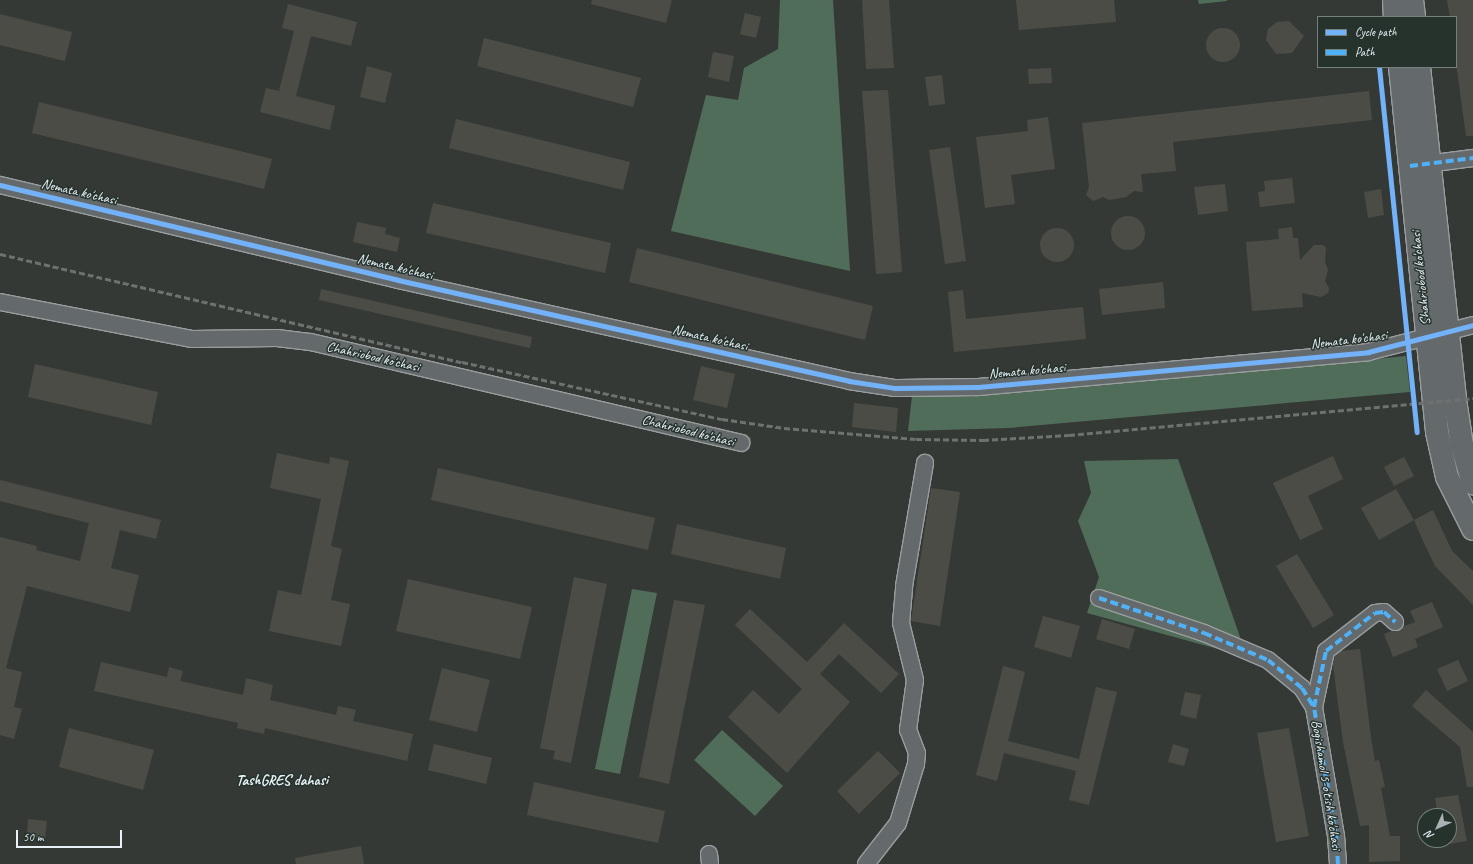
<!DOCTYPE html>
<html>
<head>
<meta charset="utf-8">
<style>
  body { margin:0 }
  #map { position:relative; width:1473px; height:864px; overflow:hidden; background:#353935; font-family:Caveat,sans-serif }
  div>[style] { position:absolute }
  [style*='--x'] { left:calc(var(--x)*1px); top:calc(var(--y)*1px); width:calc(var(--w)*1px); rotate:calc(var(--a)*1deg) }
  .green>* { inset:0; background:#506d59 }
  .building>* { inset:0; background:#4c4c47 }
  .round { border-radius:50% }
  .roads { filter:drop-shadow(1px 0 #9a9e9e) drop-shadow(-1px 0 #9a9e9e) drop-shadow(0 1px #9a9e9e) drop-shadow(0 -1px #9a9e9e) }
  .minor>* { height:16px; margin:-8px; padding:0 8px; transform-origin:8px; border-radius:8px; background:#646a6b }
  .secondary>* { height:22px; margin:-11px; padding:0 11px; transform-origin:11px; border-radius:11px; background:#646a6b }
  .rail>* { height:3px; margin-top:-1.5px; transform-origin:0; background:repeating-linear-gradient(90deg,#6e7170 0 6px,transparent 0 9px) }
  .quiet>* { height:4px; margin-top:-2px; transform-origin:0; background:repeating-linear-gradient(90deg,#4fb1f8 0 8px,transparent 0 12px) }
  .cycleway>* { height:5px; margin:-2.5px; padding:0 2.5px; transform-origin:2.5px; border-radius:2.5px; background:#73b2f8 }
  span { translate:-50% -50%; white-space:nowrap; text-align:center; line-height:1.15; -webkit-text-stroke:3px #26332d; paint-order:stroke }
  .street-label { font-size:14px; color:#e8f1f8 }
  .neighbourhood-label { font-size:15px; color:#e8f1f8; font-weight:700 }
  .legend { position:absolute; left:1317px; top:16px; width:140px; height:52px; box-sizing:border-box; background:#26332d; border:1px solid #747f7e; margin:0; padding:5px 7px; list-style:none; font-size:12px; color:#e8f1f8 }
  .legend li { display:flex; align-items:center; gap:8px; height:20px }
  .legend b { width:20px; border:1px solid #747f7e }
  .north { position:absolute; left:1417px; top:808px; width:40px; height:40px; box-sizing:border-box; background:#26332d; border:1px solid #747f7e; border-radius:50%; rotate:225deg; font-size:11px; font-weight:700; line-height:16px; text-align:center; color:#e8f1f8 }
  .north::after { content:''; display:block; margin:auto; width:14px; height:18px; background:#a9b1b4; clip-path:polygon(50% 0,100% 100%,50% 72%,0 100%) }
  .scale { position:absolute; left:16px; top:830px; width:106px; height:18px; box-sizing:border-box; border:2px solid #e8f1f8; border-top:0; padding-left:5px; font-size:12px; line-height:14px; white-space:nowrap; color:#e8f1f8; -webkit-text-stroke:3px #26332d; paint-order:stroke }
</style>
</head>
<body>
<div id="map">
  <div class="green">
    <div style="clip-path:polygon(780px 0,833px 0,850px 271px,671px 231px,706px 95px,738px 100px,744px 68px,778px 49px)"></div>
    <div style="clip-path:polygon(1198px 0,1227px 0,1227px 1px,1199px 4px)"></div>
    <div style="clip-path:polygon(1406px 356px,1410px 392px,1009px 428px,908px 431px,912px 396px,1005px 394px)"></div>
    <div style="clip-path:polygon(1178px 459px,1247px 657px,1087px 613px,1099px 577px,1078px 521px,1091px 493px,1084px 461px)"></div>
    <div style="clip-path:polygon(632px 589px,657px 593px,620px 774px,595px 769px)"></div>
    <div style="clip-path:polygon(722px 730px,783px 786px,755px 816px,694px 760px)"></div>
  </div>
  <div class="building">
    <div style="clip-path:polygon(592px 0,672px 0,666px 23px,591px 4px)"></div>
    <div style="clip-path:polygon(862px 0,889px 0,894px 68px,866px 69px)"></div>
    <div style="clip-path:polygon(1016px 0,1114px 0,1116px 22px,1019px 30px)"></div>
    <div style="clip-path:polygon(1447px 0,1473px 0,1473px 136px,1466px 136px,1456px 63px,1456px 17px,1450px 17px)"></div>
    <div style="clip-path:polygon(288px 4px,357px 22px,351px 46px,311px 36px,296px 96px,335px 106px,330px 130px,260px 112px,266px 88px,279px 91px,294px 31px,282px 28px)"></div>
    <div style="clip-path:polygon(745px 13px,761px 17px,756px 38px,740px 34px)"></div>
    <div style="clip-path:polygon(0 14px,72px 32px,65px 61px,0 45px)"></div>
    <div style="clip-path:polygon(1289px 21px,1304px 36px,1292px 53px,1276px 54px,1266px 40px,1268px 29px,1277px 22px)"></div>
    <div class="round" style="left:1206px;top:28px;width:34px;height:34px"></div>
    <div style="clip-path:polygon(484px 38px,641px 78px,633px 107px,477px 66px)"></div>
    <div style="clip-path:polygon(713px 52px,734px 56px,729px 82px,708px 77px)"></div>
    <div style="clip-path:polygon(367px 66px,392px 73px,385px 103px,360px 97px)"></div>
    <div style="clip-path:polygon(1051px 68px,1052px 83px,1029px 84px,1028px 69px)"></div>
    <div style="clip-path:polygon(942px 75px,945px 104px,929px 106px,925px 77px)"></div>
    <div style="clip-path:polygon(888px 90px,902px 272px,876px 274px,862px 91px)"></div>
    <div style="clip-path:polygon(1369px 91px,1372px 120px,1173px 142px,1176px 171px,1141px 174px,1143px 192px,1134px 191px,1126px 197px,1109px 200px,1103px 197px,1093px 201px,1086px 195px,1089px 187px,1082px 123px)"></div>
    <div style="clip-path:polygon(39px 102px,272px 159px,264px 189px,32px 133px)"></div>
    <div style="clip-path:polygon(1048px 117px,1055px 169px,1011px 175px,1015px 204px,985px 208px,976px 137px,1028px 131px,1027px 120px)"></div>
    <div style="clip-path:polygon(456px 119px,630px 162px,623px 190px,449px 148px)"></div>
    <div style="clip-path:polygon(950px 147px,966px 261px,945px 264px,929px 150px)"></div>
    <div style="clip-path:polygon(1292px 178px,1295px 203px,1260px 207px,1258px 192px,1265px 191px,1264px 181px)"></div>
    <div style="clip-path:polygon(1225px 184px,1228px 211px,1198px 215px,1194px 187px)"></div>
    <div style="clip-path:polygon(1381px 189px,1384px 215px,1368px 218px,1364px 192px)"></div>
    <div style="clip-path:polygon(433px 203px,611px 243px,605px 273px,426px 233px)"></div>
    <div class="round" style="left:1111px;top:216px;width:34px;height:34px"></div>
    <div style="clip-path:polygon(357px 222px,386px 228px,385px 234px,400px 238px,397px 252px,353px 242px)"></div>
    <div style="clip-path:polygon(1292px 227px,1293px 238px,1298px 238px,1300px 260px,1314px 245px,1323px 245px,1326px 248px,1325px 262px,1328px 270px,1325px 281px,1329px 288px,1328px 293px,1321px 297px,1302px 293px,1303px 307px,1252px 311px,1246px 242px,1279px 239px,1278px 229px)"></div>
    <div class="round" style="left:1040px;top:228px;width:34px;height:34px"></div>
    <div style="clip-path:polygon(637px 248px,873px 306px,865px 340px,629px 282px)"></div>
    <div style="clip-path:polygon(1163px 282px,1165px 308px,1102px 315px,1099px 289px)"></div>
    <div style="clip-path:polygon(321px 289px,532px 337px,530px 348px,319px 300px)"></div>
    <div style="clip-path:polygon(963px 290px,966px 319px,1083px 307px,1086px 339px,954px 352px,948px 292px)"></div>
    <div style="clip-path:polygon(35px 364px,158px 392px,151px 425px,28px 397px)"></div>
    <div style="clip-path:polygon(701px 366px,735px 374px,727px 408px,693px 400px)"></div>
    <div style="clip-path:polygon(854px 403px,898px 408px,896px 432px,852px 427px)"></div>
    <div style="clip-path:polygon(277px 453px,329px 464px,330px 457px,349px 461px,331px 546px,342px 549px,331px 600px,350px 604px,341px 646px,269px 631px,278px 590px,301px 595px,321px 499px,270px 488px)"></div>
    <div style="clip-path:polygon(1333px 456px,1343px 479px,1308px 496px,1323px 529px,1300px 540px,1273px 483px)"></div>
    <div style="clip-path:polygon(1404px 457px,1414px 476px,1394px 486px,1384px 467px)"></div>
    <div style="clip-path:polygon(438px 468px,655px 518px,648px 550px,431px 500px)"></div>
    <div style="clip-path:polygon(0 480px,161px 520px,156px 539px,120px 530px,111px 568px,139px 575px,130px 612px,27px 586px,6px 668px,22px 672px,14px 707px,22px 709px,14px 739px,0 735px,0 537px,37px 546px,36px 550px,80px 561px,89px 523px,0 501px)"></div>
    <div style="clip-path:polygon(931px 488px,960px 492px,940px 626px,911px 621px)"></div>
    <div style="clip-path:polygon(1396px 489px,1414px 520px,1379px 540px,1361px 508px)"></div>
    <div style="clip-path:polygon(1433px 510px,1452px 551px,1473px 571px,1473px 605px,1435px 566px,1423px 541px,1414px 520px)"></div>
    <div style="clip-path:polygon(677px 524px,786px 548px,780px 579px,671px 554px)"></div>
    <div style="clip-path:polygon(1297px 554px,1334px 615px,1313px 628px,1276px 566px)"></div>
    <div style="clip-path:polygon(574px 577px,607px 584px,571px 763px,553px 759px,555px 751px,540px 748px)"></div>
    <div style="clip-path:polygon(408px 579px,532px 607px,520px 659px,396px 631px)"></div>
    <div style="clip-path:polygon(674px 600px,705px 605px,669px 784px,639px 777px)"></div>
    <div style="clip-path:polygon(1432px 602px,1443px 627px,1415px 639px,1418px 647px,1393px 657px,1384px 634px,1415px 622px,1410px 611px)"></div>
    <div style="clip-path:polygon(750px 609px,807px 662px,844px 623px,899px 674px,881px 693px,839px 654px,820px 674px,850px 702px,787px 773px,728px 717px,753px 690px,779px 714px,802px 689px,735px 625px)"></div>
    <div style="clip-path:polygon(1043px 616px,1080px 626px,1071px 658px,1034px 647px)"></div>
    <div style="clip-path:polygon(1102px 619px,1135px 629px,1129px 649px,1096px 639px)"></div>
    <div style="clip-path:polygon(1360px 649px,1371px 738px,1375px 761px,1379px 760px,1385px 787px,1381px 788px,1390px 836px,1400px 836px,1400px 861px,1369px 862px,1369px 825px,1360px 826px,1343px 742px,1333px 665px,1335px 656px,1341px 651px)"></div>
    <div style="clip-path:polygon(1458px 660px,1468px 681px,1447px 691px,1437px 669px)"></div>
    <div style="clip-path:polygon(101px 662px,167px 677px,169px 667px,183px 671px,180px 681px,243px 695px,246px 678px,273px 685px,270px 700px,336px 715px,338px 706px,356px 710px,353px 721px,413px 734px,407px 761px,265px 728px,264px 734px,237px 728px,238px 723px,94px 691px)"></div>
    <div style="clip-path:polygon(1003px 666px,1025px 672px,1008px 741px,1079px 759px,1096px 687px,1117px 692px,1089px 805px,1069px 800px,1076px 771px,1004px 753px,997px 781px,976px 775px)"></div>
    <div style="clip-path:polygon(442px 668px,490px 680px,477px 732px,429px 720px)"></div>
    <div style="clip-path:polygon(1426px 690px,1473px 732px,1473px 787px,1467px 787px,1460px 747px,1412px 706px)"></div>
    <div style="clip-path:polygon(1185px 692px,1201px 695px,1196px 719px,1180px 715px)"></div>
    <div style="clip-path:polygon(69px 728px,154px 750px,143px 790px,59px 767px)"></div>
    <div style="clip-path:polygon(1289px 728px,1309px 836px,1276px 842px,1257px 733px)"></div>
    <div style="clip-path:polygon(434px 744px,492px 758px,486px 784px,428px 770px)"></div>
    <div style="clip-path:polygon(1173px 744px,1189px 749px,1184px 766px,1168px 762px)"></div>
    <div style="clip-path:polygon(878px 751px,900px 773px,859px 814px,837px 791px)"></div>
    <div style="clip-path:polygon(534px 782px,665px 811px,658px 843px,527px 815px)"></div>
    <div style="clip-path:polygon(1458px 795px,1467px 841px,1449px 844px,1449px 816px,1438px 816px,1435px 798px)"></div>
    <div style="clip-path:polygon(28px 819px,47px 821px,45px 839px,27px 837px)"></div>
    <div style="clip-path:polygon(361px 846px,364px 864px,296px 864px,295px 858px)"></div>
  </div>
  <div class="roads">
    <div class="minor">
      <div style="--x:1419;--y:165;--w:54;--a:-7.4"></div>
      <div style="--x:0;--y:185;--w:409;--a:13.4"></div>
      <div style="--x:398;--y:280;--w:462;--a:12.6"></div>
      <div style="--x:849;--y:381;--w:47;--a:8.7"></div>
      <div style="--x:895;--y:388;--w:83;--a:-0.7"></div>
      <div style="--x:978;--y:387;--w:392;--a:-5.1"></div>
      <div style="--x:1368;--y:352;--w:108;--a:-14.4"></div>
      <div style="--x:0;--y:302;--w:196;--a:10.9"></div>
      <div style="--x:192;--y:339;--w:85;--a:-0.7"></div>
      <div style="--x:277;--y:338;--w:34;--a:7"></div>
      <div style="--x:311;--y:342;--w:442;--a:13.2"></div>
      <div style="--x:1099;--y:598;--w:111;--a:18.4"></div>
      <div style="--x:1204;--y:633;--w:69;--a:22.9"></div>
      <div style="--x:1268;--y:660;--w:44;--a:39.5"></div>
      <div style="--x:1302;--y:688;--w:22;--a:58"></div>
      <div style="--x:709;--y:854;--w:10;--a:84"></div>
      <div style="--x:866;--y:864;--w:52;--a:-52"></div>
      <div style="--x:898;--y:823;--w:62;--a:-73"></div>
      <div style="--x:916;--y:764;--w:11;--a:-85"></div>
      <div style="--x:917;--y:753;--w:25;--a:-111"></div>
      <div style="--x:908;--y:730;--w:50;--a:-82"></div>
      <div style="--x:915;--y:680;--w:59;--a:-103.8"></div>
      <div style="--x:901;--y:623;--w:37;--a:-85"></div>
      <div style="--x:904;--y:586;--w:125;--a:-80.3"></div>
      <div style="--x:1338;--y:864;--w:28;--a:-94"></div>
      <div style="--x:1336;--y:836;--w:131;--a:-99.7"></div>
      <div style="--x:1314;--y:707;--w:57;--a:-77.9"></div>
      <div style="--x:1326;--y:651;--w:62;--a:-37.8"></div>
      <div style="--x:1375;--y:613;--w:9;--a:-6"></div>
      <div style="--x:1384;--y:612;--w:15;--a:42"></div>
    </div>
    <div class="secondary">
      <div style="--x:1394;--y:0;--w:17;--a:87"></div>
      <div style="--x:1412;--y:0;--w:17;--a:83"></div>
      <div style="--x:1400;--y:67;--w:367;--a:84.2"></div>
      <div style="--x:1437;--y:432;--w:46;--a:77.5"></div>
      <div style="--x:1447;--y:477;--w:58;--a:63.4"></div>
      <div style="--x:1419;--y:67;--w:335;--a:83.8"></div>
      <div style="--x:1455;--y:400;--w:46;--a:81.2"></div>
      <div style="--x:1462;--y:445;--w:40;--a:74"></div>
    </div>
  </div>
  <div class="rail">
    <div style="--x:0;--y:254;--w:474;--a:13.2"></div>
    <div style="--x:462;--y:362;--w:266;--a:12.4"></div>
    <div style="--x:722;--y:419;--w:63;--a:8.3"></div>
    <div style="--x:784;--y:428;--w:132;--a:4.8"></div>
    <div style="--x:916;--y:439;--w:67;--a:0.9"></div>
    <div style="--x:983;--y:440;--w:86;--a:-3.3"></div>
    <div style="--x:1069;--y:435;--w:406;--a:-5.2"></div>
  </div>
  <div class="quiet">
    <div style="--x:1410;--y:166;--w:64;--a:-7.2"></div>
    <div style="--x:1099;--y:598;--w:111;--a:18.4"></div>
    <div style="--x:1204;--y:633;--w:69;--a:22.9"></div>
    <div style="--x:1268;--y:660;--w:44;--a:39.5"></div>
    <div style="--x:1302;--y:688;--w:22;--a:58"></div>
    <div style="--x:1338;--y:864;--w:28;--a:-94"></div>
    <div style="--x:1336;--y:836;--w:131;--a:-99.7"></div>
    <div style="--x:1314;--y:707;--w:57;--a:-77.9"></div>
    <div style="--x:1326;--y:651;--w:62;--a:-37.8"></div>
    <div style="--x:1375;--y:613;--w:9;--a:-6"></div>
    <div style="--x:1384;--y:612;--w:15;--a:42"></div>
  </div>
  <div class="cycleway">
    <div style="--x:1379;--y:67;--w:367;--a:84.1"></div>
    <div style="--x:0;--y:185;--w:409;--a:13.4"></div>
    <div style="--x:398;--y:280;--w:462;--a:12.6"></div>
    <div style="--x:849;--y:381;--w:47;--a:8.7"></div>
    <div style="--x:895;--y:388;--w:83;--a:-0.7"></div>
    <div style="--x:978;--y:387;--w:392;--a:-5.1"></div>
    <div style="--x:1368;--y:352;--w:108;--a:-14.4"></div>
  </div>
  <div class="street-label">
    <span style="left:79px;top:192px;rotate:13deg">Nemata ko'chasi</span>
    <span style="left:395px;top:267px;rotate:13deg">Nemata ko'chasi</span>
    <span style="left:1421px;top:278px;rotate:-96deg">Shahriobod ko'chasi</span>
    <span style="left:710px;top:338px;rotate:13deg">Nemata ko'chasi</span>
    <span style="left:1349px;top:340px;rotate:-7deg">Nemata ko'chasi</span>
    <span style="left:373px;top:357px;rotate:13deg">Chahriobod ko'chasi</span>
    <span style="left:1027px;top:371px;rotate:-5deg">Nemata ko'chasi</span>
    <span style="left:688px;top:431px;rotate:14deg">Chahriobod ko'chasi</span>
    <span style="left:1326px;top:785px;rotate:81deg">Bogishamol 5-o'tish ko'chasi</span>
  </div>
  <div class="neighbourhood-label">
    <span style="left:282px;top:781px">TashGRES dahasi</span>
  </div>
  <ul class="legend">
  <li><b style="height:5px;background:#73b2f8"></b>Cycle path</li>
  <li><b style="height:5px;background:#4fb1f8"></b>Path</li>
  </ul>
  <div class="north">N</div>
  <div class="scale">50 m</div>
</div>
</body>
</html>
